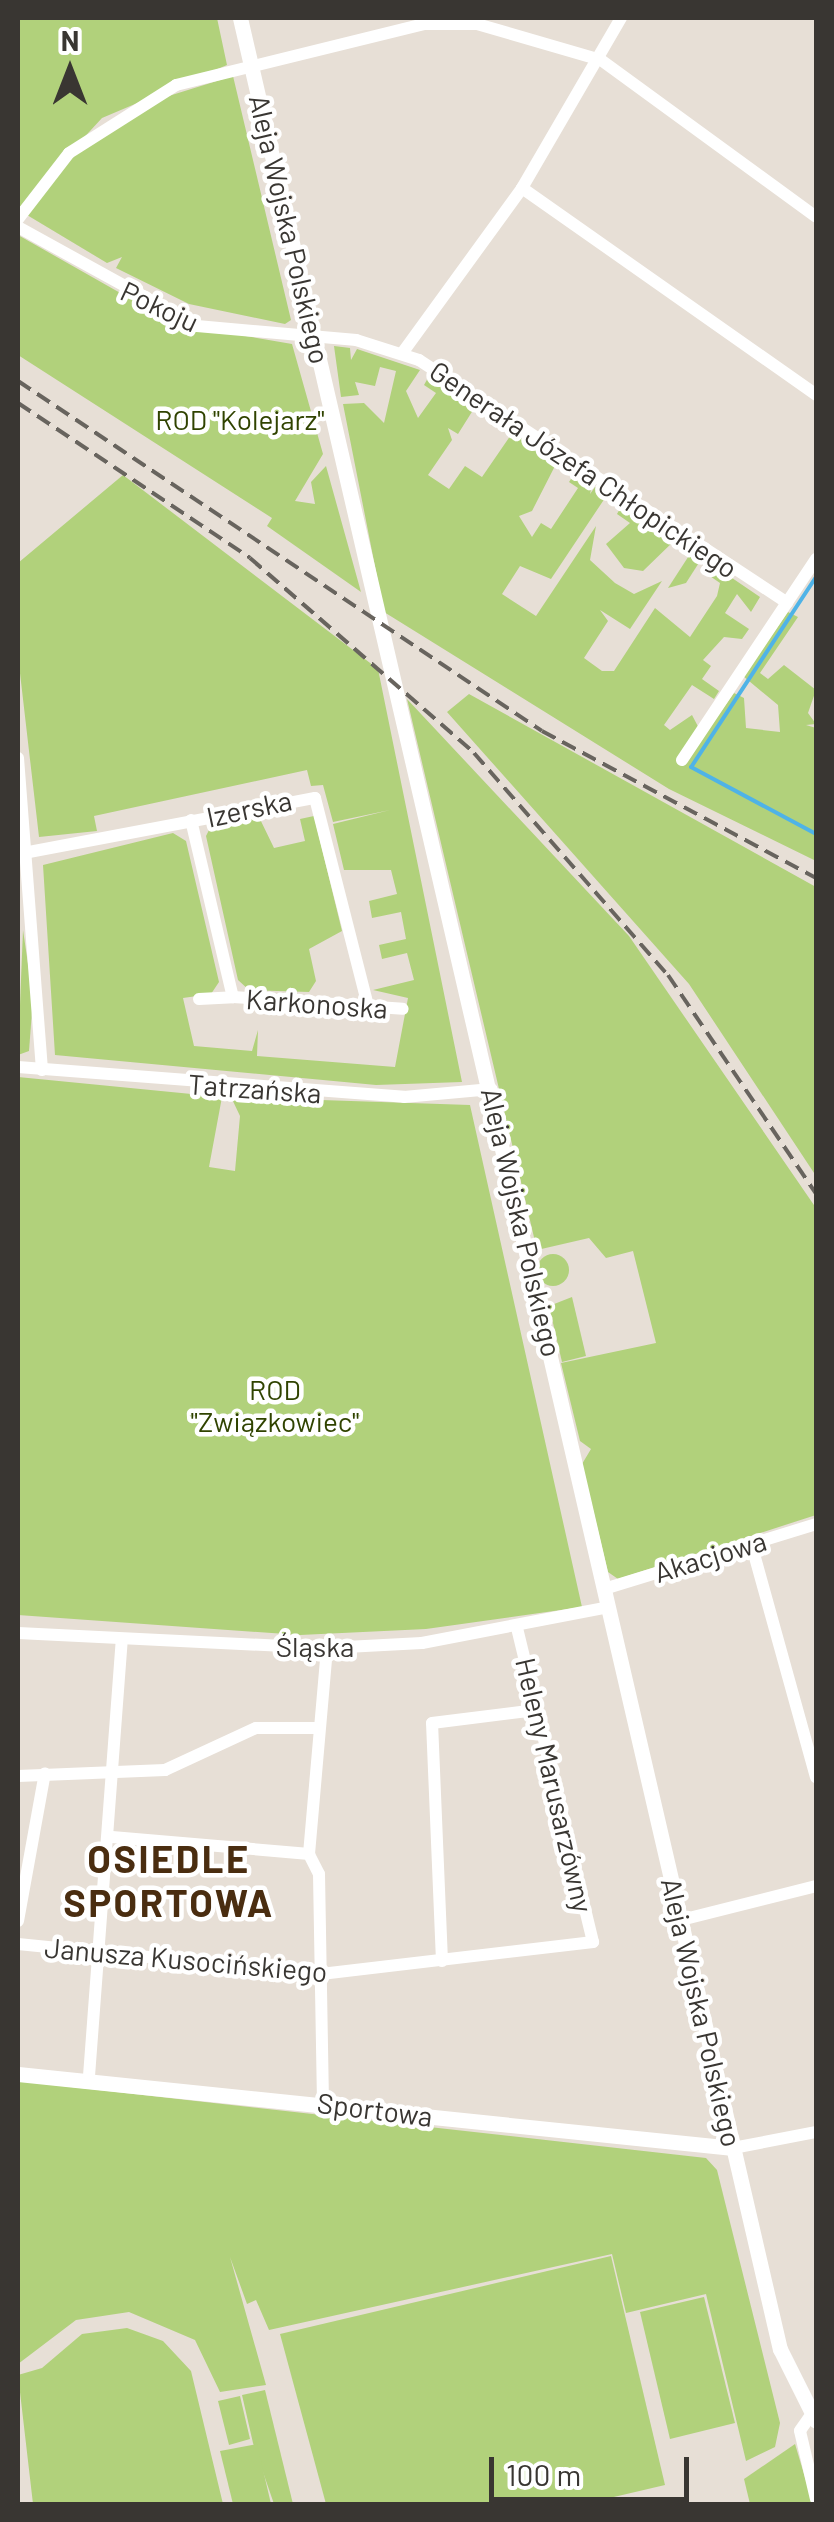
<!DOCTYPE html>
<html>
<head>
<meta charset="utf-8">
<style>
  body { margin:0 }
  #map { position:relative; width:834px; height:2522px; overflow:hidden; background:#e7dfd6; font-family:Barlow,sans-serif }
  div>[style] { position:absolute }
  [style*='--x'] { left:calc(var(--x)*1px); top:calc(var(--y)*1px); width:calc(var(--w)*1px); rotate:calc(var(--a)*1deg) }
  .green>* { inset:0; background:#b1d17b }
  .round { border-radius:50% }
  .stream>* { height:4px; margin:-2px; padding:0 2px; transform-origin:2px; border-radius:2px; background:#4fb3e7 }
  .minor>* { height:12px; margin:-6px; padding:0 6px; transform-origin:6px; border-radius:6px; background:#fff }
  .tertiary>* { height:15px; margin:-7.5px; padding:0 7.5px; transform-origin:7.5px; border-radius:7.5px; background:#fff }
  .rail>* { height:4px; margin-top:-2px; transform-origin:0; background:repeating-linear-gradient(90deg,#68645e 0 15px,transparent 0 23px) }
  span { translate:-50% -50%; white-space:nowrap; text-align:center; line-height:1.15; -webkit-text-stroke:9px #fff; paint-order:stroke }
  .street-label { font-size:28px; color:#393632 }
  .park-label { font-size:28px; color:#304300 }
  .district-label { font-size:38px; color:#4a2d10; font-weight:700; letter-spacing:2.5px }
  .frame { position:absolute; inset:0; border:20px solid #393632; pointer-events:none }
  .north { position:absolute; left:20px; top:20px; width:100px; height:100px; -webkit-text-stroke:8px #fff; paint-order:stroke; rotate:0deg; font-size:28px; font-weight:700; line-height:40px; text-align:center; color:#393632 }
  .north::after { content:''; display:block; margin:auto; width:35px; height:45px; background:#393632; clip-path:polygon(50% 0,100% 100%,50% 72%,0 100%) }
  .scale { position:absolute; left:489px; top:2457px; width:200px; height:45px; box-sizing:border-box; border:5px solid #393632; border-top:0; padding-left:12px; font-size:30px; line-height:35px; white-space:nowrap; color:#393632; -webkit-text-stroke:8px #fff; paint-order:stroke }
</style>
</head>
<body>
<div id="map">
  <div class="green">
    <div style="clip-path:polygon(18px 18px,217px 18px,227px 65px,102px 118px,18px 209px)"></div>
    <div style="clip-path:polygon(233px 76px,291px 320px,285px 324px,189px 304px,116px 268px,122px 257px,107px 263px,27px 215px,73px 156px,159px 99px)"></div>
    <div style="clip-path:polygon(18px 235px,175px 324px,292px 344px,323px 454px,295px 501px,315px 504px,311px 482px,326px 466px,361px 592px,267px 526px,272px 518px,18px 355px)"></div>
    <div style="clip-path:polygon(334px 346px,350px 348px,351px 360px,357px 349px,420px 370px,406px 391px,418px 418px,436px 393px,424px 385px,429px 376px,475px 407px,458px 434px,448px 428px,452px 440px,428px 475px,449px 489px,465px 466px,482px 477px,513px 432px,557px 462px,532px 511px,519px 516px,532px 537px,541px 523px,551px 529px,578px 488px,569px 482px,575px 473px,592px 485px,590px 494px,595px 487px,607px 495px,551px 579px,520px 566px,502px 594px,536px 616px,596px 526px,590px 560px,615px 583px,634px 594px,662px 581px,630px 629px,600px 610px,608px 621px,584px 658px,602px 671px,614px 671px,655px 608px,690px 637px,717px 596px,720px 583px,704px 572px,710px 563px,760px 597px,751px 612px,737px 594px,725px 613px,749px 629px,742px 639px,724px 637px,703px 660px,711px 666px,702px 679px,719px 691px,714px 699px,692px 685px,664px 725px,670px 730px,692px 715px,703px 736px,734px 693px,744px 698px,746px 728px,780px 732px,778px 705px,743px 676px,788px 612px,798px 617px,760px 673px,768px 679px,784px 665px,816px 690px,808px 713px,816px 724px,806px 725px,816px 728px,816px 861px,669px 789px,384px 612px,343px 404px,364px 403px,384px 423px,396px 371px,380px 367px,375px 386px,355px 382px,359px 395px,341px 397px)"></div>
    <div style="clip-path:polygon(123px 475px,378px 669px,462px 1082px,376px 1085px,55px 1055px,43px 865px,173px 833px,186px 841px,219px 982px,211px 994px,183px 998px,194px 1046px,252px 1051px,258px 1030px,257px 1056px,395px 1067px,408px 998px,373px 990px,414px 980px,407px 953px,382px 959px,379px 945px,406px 939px,401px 912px,372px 918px,369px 901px,397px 894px,391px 870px,344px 870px,333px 824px,390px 810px,333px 822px,323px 785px,311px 786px,307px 770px,94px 816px,97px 831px,39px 837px,18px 656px,18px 563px)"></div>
    <div style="clip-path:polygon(622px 505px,675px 540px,643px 571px,624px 568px,606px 544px,630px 523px,617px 514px)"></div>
    <div style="clip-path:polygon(692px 551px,702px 558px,686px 583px,668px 588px)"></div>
    <div style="clip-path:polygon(469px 694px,816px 887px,816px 1176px,689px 984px,447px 712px)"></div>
    <div style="clip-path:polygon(407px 699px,629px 936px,816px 1208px,816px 1515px,618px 1579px,608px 1572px,582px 1464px,591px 1449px,580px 1441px,561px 1363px,656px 1343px,633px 1251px,606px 1258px,589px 1238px,537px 1250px)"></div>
    <div style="clip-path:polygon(258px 815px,274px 848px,305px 841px,300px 819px,314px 816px,342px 931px,309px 949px,316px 981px,309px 992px,249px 990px,238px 980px,206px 836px,211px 826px)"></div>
    <div style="clip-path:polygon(23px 930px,33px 998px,29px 1051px,18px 1055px)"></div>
    <div style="clip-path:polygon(18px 1077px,222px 1097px,209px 1167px,235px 1171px,240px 1116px,231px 1097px,470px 1105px,582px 1607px,426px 1629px,300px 1635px,18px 1615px)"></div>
    <div class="round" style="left:537px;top:1254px;width:32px;height:32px"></div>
    <div style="clip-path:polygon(572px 1297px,586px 1356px,562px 1362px,549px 1306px)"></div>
    <div style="clip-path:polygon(18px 2081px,706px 2158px,717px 2170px,780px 2423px,775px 2447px,746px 2461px,706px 2294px,626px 2313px,612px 2254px,269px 2330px,256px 2300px,247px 2304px,230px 2257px,266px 2385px,220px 2392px,195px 2340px,129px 2312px,76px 2320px,18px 2364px)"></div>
    <div style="clip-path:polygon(611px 2256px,665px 2485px,584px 2504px,326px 2504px,280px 2334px)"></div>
    <div style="clip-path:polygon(704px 2297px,735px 2423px,670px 2439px,640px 2312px)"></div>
    <div style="clip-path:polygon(127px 2328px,163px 2341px,191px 2371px,223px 2504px,33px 2504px,18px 2375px,42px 2368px,82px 2334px)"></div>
    <div style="clip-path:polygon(265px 2390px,293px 2504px,274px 2504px,253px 2443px,242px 2395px)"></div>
    <div style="clip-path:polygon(240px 2396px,250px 2439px,229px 2445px,218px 2401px)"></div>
    <div style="clip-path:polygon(257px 2444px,271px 2504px,233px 2504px,220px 2451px)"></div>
    <div style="clip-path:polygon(795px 2444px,813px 2504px,750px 2504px,744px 2479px)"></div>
  </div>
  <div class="stream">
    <div style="--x:816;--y:577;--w:227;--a:123.3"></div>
    <div style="--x:691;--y:767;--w:142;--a:28.2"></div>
  </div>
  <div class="minor">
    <div style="--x:522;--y:188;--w:360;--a:35.1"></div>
    <div style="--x:18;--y:219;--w:83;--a:-52.3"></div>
    <div style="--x:69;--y:153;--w:127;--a:-32.4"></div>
    <div style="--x:176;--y:85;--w:256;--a:-13.8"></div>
    <div style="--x:425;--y:24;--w:52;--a:0"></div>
    <div style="--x:477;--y:24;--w:129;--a:16.2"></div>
    <div style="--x:601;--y:60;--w:266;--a:36.1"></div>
    <div style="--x:18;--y:227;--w:205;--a:28.9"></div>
    <div style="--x:197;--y:326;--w:160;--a:5"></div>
    <div style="--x:356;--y:340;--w:66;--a:17.6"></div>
    <div style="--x:419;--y:360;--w:441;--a:33.4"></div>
    <div style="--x:403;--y:352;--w:203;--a:-54"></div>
    <div style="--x:522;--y:188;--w:197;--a:-59.8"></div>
    <div style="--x:18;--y:758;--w:313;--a:85.6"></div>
    <div style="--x:682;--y:760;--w:242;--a:-56.3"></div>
    <div style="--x:191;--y:820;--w:182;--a:76.7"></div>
    <div style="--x:233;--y:997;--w:170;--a:4"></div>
    <div style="--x:29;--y:852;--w:291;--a:-10.7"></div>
    <div style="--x:315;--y:798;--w:215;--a:75.7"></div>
    <div style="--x:199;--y:999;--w:34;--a:-3"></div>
    <div style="--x:18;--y:1067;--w:387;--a:4.4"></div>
    <div style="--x:404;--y:1097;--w:88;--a:-5.2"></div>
    <div style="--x:751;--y:1543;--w:243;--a:74.5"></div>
    <div style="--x:604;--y:1589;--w:222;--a:-17"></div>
    <div style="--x:18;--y:1633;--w:309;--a:2.8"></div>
    <div style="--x:327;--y:1648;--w:95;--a:-3"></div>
    <div style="--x:422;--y:1643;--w:190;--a:-10.9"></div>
    <div style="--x:18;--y:1776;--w:147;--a:-2.3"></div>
    <div style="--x:165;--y:1770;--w:100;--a:-24.8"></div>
    <div style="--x:256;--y:1728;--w:60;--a:0"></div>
    <div style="--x:112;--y:1837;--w:198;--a:4.9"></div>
    <div style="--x:681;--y:1920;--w:139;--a:-14.1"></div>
    <div style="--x:18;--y:1921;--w:150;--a:-79.7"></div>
    <div style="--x:18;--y:1944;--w:304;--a:5.7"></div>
    <div style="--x:321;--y:1974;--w:274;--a:-6.7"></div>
    <div style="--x:593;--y:1942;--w:323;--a:-103.6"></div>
    <div style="--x:442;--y:1961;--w:238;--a:-92.4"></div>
    <div style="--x:432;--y:1723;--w:105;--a:-7.1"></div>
    <div style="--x:89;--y:2076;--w:435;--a:-85.7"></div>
    <div style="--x:323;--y:2103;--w:229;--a:-91"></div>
    <div style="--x:319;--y:1874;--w:22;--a:-117"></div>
    <div style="--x:309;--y:1854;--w:207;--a:-85"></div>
    <div style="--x:733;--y:2148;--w:85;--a:-10.9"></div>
    <div style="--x:811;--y:2415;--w:19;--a:125"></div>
    <div style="--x:800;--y:2431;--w:70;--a:76.8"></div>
  </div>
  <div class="tertiary">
    <div style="--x:240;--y:18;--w:2393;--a:76.96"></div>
    <div style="--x:780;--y:2349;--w:80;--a:63.4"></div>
    <div style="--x:18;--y:2074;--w:719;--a:5.91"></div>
  </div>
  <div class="rail">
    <div style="--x:18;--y:381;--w:630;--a:33.74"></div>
    <div style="--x:542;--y:731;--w:311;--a:28.2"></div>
    <div style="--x:18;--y:403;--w:279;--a:33.7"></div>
    <div style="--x:250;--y:558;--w:297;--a:41"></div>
    <div style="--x:474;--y:753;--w:295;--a:48.9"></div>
    <div style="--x:668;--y:975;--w:264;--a:55.9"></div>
  </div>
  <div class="street-label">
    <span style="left:290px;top:229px;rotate:77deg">Aleja Wojska Polskiego</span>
    <span style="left:160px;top:306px;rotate:25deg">Pokoju</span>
    <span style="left:584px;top:469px;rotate:34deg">Generała Józefa Chłopickiego</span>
    <span style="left:249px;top:808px;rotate:-12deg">Izerska</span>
    <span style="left:317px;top:1003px;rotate:4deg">Karkonoska</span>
    <span style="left:255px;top:1088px;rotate:4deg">Tatrzańska</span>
    <span style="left:522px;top:1222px;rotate:77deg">Aleja Wojska Polskiego</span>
    <span style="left:710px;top:1556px;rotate:-17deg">Akacjowa</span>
    <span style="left:315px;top:1646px">Śląska</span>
    <span style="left:555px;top:1785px;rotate:77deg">Heleny Marusarzówny</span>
    <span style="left:186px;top:1959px;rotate:5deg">Janusza Kusocińskiego</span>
    <span style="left:702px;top:2012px;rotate:77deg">Aleja Wojska Polskiego</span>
    <span style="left:375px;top:2109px;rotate:7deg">Sportowa</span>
  </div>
  <div class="park-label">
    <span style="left:240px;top:419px">ROD "Kolejarz"</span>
    <span style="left:275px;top:1405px">ROD<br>"Związkowiec"</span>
  </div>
  <div class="district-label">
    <span style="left:169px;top:1881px">OSIEDLE<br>SPORTOWA</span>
  </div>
  <div class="frame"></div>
  <div class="north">N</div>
  <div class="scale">100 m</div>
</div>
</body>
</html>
